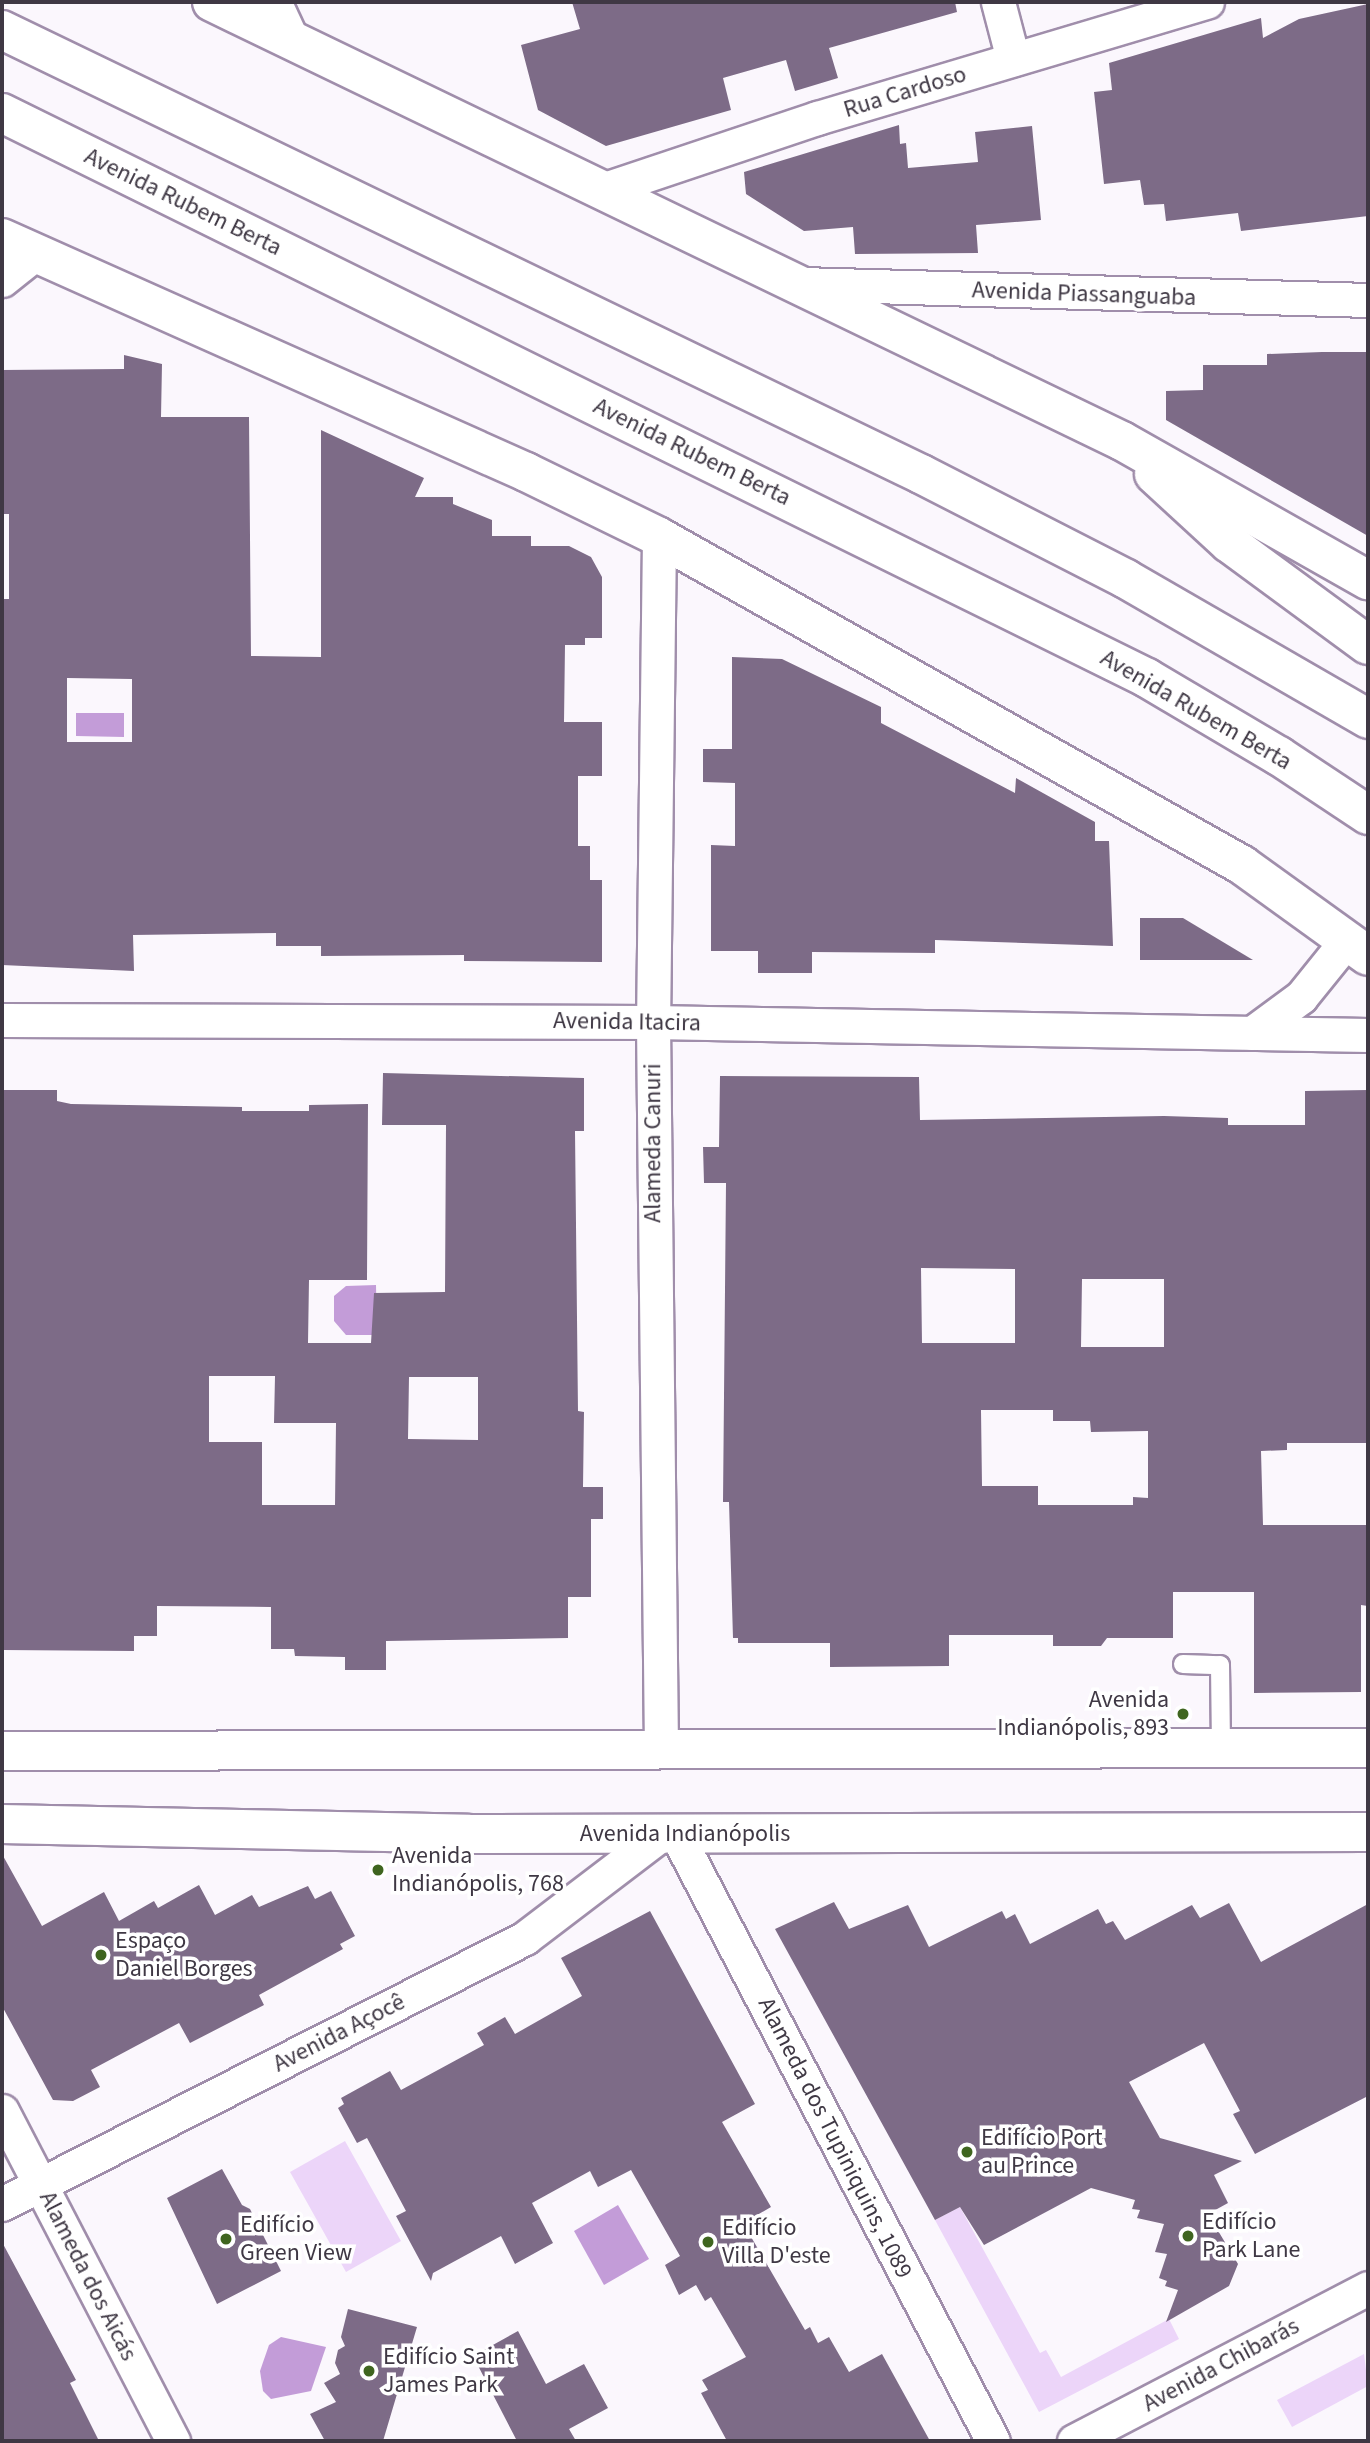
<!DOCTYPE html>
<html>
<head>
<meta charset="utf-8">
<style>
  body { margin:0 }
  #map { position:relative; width:1370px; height:2443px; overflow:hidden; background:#fbf7fd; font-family:"Source Sans 3",sans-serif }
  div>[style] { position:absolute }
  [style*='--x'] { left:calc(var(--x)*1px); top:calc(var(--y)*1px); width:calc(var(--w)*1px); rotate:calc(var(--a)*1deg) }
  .green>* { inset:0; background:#ecd5f9 }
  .water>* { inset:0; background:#c39cd8 }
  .building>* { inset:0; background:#7d6b87 }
  .roads { filter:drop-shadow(2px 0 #a08eab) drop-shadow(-2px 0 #a08eab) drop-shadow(0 2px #a08eab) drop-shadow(0 -2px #a08eab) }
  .service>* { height:18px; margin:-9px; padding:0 9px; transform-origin:9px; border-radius:9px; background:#fff }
  .minor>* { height:33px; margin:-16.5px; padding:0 16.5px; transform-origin:16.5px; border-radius:16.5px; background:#fff }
  .tertiary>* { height:38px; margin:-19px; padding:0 19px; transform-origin:19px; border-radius:19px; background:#fff }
  .primary>* { height:38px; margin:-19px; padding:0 19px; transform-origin:19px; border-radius:19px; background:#fff }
  .trunk>* { height:38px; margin:-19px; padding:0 19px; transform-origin:19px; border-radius:19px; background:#fff }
  .dots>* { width:19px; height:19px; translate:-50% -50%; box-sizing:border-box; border:4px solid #fff; border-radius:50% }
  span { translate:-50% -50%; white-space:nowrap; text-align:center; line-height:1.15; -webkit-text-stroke:7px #fff; paint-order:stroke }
  .street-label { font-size:24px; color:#3f3844 }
  .poi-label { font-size:24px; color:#3f3844 }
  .right { translate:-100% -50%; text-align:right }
  .left { translate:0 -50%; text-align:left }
  .frame { position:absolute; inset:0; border:4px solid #3f3844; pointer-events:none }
</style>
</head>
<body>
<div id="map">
  <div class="green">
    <div style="clip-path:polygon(345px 2141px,401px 2241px,346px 2272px,290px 2172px)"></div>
    <div style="clip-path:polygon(960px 2207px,1040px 2353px,1046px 2350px,1061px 2377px,1169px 2319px,1179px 2339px,1039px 2412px,935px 2220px)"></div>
    <div style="clip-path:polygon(1364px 2354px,1368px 2386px,1292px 2427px,1277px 2400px)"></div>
  </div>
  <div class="water">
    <div style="clip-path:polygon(76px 713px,124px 713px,124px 737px,76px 736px)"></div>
    <div style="clip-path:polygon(376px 1285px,377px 1335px,346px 1335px,334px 1321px,334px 1296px,346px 1286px)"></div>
    <div style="clip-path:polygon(618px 2205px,649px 2259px,604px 2285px,574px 2231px)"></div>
    <div style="clip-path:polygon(281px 2337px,326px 2347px,311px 2391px,271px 2399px,263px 2391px,260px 2371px,269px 2345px)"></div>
  </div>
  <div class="building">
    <div style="clip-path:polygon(572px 2px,955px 2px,957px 12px,829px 48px,838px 78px,795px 91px,786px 60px,723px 78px,731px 110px,606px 146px,538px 110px,521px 45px,580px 29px)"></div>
    <div style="clip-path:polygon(1368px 4px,1368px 216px,1241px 231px,1238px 213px,1166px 221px,1164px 204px,1144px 205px,1140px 180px,1104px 184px,1094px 92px,1112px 90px,1109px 63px,1261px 18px,1263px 38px,1299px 19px)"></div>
    <div style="clip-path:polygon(899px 125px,900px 144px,906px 143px,908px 168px,978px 162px,975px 132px,1032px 126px,1041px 220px,976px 225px,978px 253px,855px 254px,853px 227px,804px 231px,746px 194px,744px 172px)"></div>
    <div style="clip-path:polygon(1322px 352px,1368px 352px,1368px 536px,1166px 420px,1166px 391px,1203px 390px,1203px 365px,1267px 365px,1267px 354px)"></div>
    <div style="clip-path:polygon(evenodd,124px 355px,162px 364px,161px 417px,249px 417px,251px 656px,321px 657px,321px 430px,424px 478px,415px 497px,453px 497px,453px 504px,492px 520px,492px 536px,531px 536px,531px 546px,569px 546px,591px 557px,602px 577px,602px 638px,585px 638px,585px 645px,565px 645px,564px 722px,602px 722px,602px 776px,578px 776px,578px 846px,590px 846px,590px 880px,602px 880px,602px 962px,464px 961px,464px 955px,321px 956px,321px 946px,276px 946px,276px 933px,133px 935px,134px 971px,2px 965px,2px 599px,9px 599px,9px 514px,2px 514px,2px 370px,124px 369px,124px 355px,67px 678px,132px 679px,132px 742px,67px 742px,67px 678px)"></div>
    <div style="clip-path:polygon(732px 657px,782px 659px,881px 707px,881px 723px,1015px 793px,1016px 778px,1095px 822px,1095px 841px,1109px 841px,1113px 946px,935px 940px,935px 953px,812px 952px,812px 973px,758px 973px,758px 951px,711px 951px,711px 845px,735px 846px,735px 783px,703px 782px,703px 749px,732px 749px)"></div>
    <div style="clip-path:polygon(1140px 918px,1183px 918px,1253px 960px,1140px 960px)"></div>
    <div style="clip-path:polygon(evenodd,383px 1073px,584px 1078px,584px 1131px,575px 1131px,578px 1411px,584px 1412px,583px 1487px,603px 1487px,603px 1519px,591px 1519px,591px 1597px,568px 1597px,568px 1638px,386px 1641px,386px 1670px,345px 1670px,345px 1657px,295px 1656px,294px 1649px,271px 1649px,271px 1607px,157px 1606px,157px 1636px,134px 1636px,134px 1651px,2px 1650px,2px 1090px,57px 1090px,57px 1101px,71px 1104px,242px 1107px,242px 1111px,309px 1111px,309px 1105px,368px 1104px,367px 1280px,309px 1280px,308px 1343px,371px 1343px,374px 1293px,445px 1292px,446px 1125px,382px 1125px,383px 1073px,209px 1376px,275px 1376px,274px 1423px,336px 1423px,335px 1505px,262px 1505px,262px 1442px,209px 1442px,209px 1376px,383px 1073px,409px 1377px,478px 1377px,478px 1440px,408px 1439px,409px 1377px)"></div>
    <div style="clip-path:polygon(evenodd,720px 1076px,919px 1077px,920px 1120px,1164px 1116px,1228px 1118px,1228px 1125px,1305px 1125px,1305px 1091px,1368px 1090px,1368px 1443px,1287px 1443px,1287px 1450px,1261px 1451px,1263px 1525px,1368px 1525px,1368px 1606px,1361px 1605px,1361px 1692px,1254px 1693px,1254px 1592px,1173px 1592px,1173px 1638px,1107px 1638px,1101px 1646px,1053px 1646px,1053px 1635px,949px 1635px,949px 1666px,830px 1667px,830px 1643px,738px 1643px,738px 1638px,733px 1638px,729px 1502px,723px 1502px,726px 1183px,704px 1183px,703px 1147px,719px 1147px,720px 1076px,921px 1268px,1015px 1269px,1015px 1343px,922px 1343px,921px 1268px,720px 1076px,1082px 1279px,1164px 1279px,1164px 1347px,1081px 1347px,1082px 1279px,720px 1076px,981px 1410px,1053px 1410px,1053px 1421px,1090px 1421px,1091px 1432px,1148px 1431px,1148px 1498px,1133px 1497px,1133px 1505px,1038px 1505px,1038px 1486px,982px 1486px,981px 1410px)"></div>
    <div style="clip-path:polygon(2px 1854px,42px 1926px,104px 1892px,119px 1921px,154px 1901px,158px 1908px,199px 1885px,215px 1915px,252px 1895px,259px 1907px,308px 1886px,315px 1899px,331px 1891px,355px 1936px,340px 1944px,343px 1949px,259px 1995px,264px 2005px,190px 2043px,179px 2023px,91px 2070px,100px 2087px,73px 2101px,53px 2100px,2px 2006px)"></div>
    <div style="clip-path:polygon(834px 1902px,849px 1929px,908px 1905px,929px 1947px,1002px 1911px,1006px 1919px,1015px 1914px,1030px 1944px,1098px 1909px,1106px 1924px,1113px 1921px,1125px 1940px,1192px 1905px,1200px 1918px,1229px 1903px,1261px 1962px,1368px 1904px,1368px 2096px,1255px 2154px,1233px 2114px,1240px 2111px,1204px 2043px,1129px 2082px,1160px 2138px,1242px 2161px,1214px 2175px,1228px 2203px,1208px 2214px,1238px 2264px,1229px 2286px,1166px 2322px,1178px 2290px,1165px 2286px,1167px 2281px,1159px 2278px,1167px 2254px,1155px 2252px,1164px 2224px,1137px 2218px,1140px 2210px,1132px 2209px,1135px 2200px,1091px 2188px,984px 2245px,960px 2207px,935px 2220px,775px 1929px)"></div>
    <div style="clip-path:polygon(650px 1911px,755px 2104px,722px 2122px,771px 2207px,743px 2223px,805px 2330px,810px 2327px,818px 2343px,829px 2337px,849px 2372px,882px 2354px,930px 2441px,727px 2441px,701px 2393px,708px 2390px,702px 2380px,746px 2357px,711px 2297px,705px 2301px,696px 2285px,679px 2295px,665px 2265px,680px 2256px,631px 2170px,598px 2187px,590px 2171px,532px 2203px,553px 2243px,515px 2264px,501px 2236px,433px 2273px,431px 2281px,396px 2216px,406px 2211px,367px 2138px,357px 2143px,338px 2108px,344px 2104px,341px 2098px,390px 2071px,401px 2090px,484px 2045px,477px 2033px,505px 2017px,515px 2034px,582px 1996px,561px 1958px)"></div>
    <div style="clip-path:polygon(222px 2169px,242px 2205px,250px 2209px,281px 2271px,217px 2304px,167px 2198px)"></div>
    <div style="clip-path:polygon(2px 2242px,76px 2380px,70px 2383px,99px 2441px,2px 2441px)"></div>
    <div style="clip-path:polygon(348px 2309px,417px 2327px,383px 2441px,325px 2441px,310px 2414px,336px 2402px,324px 2383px,340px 2374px,335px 2363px,338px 2350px,345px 2346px,341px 2337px)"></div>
    <div style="clip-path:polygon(518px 2331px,546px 2384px,584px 2364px,608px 2408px,569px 2429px,576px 2441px,517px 2441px,503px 2414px,473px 2356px)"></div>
  </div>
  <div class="roads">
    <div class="service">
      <div style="--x:1183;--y:1664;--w:37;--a:2"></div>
      <div style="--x:1220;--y:1665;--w:83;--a:89.3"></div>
    </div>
    <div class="minor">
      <div style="--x:998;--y:2;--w:59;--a:75.3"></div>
      <div style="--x:605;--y:189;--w:224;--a:-18.5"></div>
      <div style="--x:817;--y:118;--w:407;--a:-16.6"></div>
      <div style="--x:2;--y:280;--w:43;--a:-38.5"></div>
      <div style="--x:800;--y:284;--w:568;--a:1.61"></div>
      <div style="--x:659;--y:537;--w:485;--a:90.7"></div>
      <div style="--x:653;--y:1022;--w:727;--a:89.37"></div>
      <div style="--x:2;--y:1020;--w:651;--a:0.18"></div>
      <div style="--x:653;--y:1022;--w:715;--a:1.04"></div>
      <div style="--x:1252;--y:1033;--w:61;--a:-36.3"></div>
      <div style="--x:1301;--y:997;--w:73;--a:-51.1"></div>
      <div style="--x:677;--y:1835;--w:683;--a:62.46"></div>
      <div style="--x:2;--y:2111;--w:372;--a:62.6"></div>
      <div style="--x:2;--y:2204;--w:587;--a:-26.96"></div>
      <div style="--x:525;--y:1938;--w:170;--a:-37.3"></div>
      <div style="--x:1074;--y:2441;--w:331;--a:-27.5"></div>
    </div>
    <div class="tertiary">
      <div style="--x:272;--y:2;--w:38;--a:65"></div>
    </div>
    <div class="primary">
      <div style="--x:2;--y:1751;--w:1366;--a:-0.13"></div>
      <div style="--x:2;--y:1824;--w:467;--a:1.2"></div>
      <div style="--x:469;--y:1834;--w:899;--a:-0.13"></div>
    </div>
    <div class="trunk">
      <div style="--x:212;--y:2;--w:1010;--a:25.75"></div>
      <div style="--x:1122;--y:441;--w:283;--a:29.5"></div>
      <div style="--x:2;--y:30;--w:1021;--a:25.79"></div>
      <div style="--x:921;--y:474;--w:230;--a:27.1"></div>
      <div style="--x:1126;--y:579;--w:280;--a:30"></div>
      <div style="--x:2;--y:113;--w:1277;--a:26.26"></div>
      <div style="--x:1147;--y:678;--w:153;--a:30.6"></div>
      <div style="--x:1279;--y:756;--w:107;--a:33.5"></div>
      <div style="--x:2;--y:238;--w:574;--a:24.06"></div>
      <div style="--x:526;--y:472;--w:148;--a:26"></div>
      <div style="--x:659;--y:537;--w:669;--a:29.36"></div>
      <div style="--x:1242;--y:865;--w:155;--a:35.8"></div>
      <div style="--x:1154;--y:474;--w:102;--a:42.6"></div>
      <div style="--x:1229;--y:543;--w:172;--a:36.3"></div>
    </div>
  </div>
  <div class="dots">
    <div style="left:1183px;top:1714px;background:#3f651f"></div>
    <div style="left:378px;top:1870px;background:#3f651f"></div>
    <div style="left:101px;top:1955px;background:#3f651f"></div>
    <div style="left:967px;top:2152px;background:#3f651f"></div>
    <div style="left:1188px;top:2236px;background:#3f651f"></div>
    <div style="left:226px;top:2239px;background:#3f651f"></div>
    <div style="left:708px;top:2242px;background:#3f651f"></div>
    <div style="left:369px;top:2371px;background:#3f651f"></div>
  </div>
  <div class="street-label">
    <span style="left:905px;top:92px;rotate:-17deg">Rua Cardoso</span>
    <span style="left:183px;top:202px;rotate:26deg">Avenida Rubem Berta</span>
    <span style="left:1084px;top:294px;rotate:2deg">Avenida Piassanguaba</span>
    <span style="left:692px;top:452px;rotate:26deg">Avenida Rubem Berta</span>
    <span style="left:1196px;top:710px;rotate:30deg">Avenida Rubem Berta</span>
    <span style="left:627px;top:1022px;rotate:1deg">Avenida Itacira</span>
    <span style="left:653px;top:1143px;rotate:-90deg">Alameda Canuri</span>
    <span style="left:685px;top:1834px">Avenida Indianópolis</span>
    <span style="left:339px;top:2033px;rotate:-27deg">Avenida Açocê</span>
    <span style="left:835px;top:2138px;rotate:63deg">Alameda dos Tupiniquins, 1089</span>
    <span style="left:88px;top:2276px;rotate:63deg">Alameda dos Aicás</span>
    <span style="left:1221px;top:2365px;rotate:-28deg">Avenida Chibarás</span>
  </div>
  <div class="poi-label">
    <span class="right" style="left:1169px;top:1714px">Avenida<br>Indianópolis, 893</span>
    <span class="left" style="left:392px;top:1870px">Avenida<br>Indianópolis, 768</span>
    <span class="left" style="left:115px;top:1955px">Espaço<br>Daniel Borges</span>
    <span class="left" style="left:981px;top:2152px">Edifício Port<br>au Prince</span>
    <span class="left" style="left:1202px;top:2236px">Edifício<br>Park Lane</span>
    <span class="left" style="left:240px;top:2239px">Edifício<br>Green View</span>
    <span class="left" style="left:722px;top:2242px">Edifício<br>Villa D'este</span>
    <span class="left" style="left:383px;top:2371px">Edifício Saint<br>James Park</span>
  </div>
  <div class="frame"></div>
</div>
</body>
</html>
